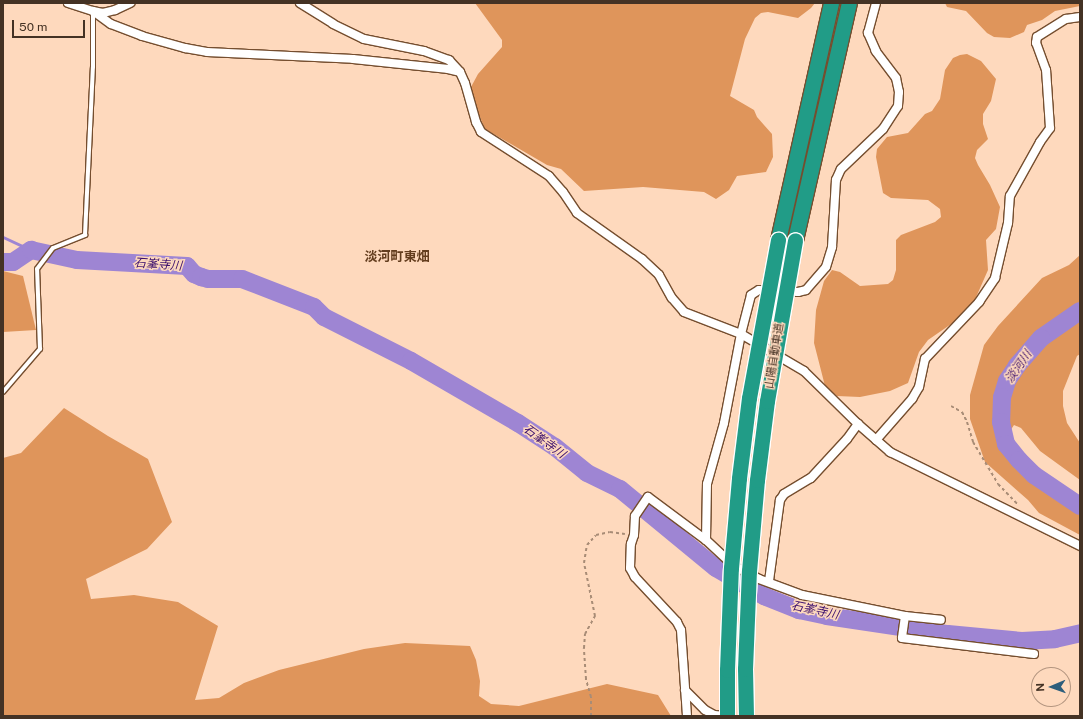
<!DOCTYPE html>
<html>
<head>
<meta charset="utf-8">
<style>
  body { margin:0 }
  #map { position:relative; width:1083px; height:719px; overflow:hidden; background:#fed9bd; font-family:"Public Sans","Noto Sans JP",sans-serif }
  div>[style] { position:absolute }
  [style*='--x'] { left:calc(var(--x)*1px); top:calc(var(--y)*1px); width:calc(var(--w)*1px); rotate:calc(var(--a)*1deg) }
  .forest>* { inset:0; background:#df955b }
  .stream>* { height:3px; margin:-1.5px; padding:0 1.5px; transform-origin:1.5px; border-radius:1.5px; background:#9e85d3 }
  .river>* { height:18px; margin:-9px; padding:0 9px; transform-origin:9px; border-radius:9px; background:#9e85d3 }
  .path>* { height:2px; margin-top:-1px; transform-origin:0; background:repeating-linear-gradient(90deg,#a88c76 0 3px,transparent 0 6px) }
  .roads { filter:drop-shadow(1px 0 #754e2f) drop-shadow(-1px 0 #754e2f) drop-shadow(0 1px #754e2f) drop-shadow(0 -1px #754e2f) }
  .lane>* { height:4px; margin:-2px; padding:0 2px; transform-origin:2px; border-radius:2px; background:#fff }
  .street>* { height:8px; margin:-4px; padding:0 4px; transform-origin:4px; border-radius:4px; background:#fff }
  .highway>* { height:15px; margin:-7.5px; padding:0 7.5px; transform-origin:7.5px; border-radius:7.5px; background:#219c87 }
  .bridges { filter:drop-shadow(1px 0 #fff) drop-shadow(-1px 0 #fff) drop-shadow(0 1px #fff) drop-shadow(0 -1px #fff) }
  .highway-bridge>* { height:15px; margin:-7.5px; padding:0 7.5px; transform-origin:7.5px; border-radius:7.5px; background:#219c87 }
  span { translate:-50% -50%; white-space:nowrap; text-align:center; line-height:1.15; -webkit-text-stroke:3px #fed9bd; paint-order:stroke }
  .street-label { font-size:11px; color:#443224 }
  .water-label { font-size:12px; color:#3c106e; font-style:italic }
  .quarter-label { font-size:13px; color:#633d1e; font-weight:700 }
  .frame { position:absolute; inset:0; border:4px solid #443224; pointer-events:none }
  .north { position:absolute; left:1031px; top:667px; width:40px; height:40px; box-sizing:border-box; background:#fed9bd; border:1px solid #b49680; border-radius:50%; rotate:268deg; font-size:11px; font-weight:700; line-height:16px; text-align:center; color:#443224 }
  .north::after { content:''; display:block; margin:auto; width:14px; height:18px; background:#2d5e7c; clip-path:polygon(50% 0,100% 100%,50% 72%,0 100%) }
  .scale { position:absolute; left:12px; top:20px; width:73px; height:18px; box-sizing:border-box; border:2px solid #443224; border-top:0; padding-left:5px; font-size:12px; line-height:14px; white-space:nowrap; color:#443224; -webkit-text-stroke:3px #fed9bd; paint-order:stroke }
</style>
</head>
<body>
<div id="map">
  <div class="forest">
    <div style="clip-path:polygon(475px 3px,815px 3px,811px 8px,798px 18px,768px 12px,761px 13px,755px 18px,745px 39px,730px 96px,754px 110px,757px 117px,772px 134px,773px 157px,766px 172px,737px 176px,729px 190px,716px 199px,704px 192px,643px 187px,584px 191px,561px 169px,547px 165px,485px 129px,474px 103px,471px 87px,478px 74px,502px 47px,502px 40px)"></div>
    <div style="clip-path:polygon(945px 3px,1080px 3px,1080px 6px,1055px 11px,1042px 20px,1027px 25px,1024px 32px,1010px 38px,994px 37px,987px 33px,966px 11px,947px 7px)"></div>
    <div style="clip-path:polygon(967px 54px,981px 61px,996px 79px,991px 101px,983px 114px,983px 124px,988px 139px,977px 150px,975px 158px,978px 165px,990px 185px,1000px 207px,996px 229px,986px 240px,988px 270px,970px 311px,928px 340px,919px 352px,908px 383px,890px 391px,860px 397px,837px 396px,825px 386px,814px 343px,816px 310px,824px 281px,832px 270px,840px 272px,860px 286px,888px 284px,893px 280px,896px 270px,896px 240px,901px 235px,935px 222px,941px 217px,940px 209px,928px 200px,891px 198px,883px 193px,876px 157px,877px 149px,887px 137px,908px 133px,925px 114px,932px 111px,940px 99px,945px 70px,953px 58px,960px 55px)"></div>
    <div style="clip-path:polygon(1080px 255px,1080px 354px,1077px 356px,1063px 391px,1063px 406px,1067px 423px,1080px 443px,1080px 480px,1040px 451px,1021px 428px,1014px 425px,1010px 431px,1010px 439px,1022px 459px,1050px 484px,1080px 504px,1080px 535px,1039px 513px,1028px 500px,985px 462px,970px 419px,970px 395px,984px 345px,998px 326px,1042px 278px,1069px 265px)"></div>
    <div style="clip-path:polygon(3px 271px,23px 276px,36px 330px,3px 332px)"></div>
    <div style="clip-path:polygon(64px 408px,108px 436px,148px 459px,172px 522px,147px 549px,86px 579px,91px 599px,134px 595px,178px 602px,218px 626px,195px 700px,219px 698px,244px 683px,279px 670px,364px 649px,405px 643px,470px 646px,476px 660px,480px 681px,479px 696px,491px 704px,519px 706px,607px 684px,658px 695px,671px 716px,3px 716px,3px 458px,21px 453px)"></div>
  </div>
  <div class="stream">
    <div style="--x:3;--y:237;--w:31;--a:25"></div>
  </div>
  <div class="river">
    <div style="--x:3;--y:262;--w:10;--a:0"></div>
    <div style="--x:13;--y:262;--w:22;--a:-34"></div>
    <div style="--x:31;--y:250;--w:47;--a:12.3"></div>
    <div style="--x:77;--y:260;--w:110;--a:3.1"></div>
    <div style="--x:187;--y:266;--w:11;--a:49"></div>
    <div style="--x:194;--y:274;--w:8;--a:23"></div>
    <div style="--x:201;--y:277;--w:7;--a:16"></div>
    <div style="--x:208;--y:279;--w:34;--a:0"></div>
    <div style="--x:242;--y:279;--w:77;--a:21.3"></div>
    <div style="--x:314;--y:307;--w:14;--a:45"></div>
    <div style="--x:324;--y:317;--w:97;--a:26.8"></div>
    <div style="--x:411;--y:361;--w:124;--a:30.1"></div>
    <div style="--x:518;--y:423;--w:44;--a:33"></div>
    <div style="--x:555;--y:447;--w:41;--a:39.1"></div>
    <div style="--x:587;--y:473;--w:37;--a:26"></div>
    <div style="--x:620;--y:489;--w:124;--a:39.5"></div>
    <div style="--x:716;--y:568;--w:56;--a:30.3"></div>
    <div style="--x:764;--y:596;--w:38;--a:22"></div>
    <div style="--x:799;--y:610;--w:29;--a:12"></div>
    <div style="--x:827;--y:616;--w:122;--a:8.5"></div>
    <div style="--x:948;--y:634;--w:74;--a:5.4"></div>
    <div style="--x:1022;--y:641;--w:33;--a:-3"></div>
    <div style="--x:1055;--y:639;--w:26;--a:-13"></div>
    <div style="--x:1080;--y:311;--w:47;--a:145.3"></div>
    <div style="--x:1041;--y:338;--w:37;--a:131"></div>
    <div style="--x:1017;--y:366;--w:18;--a:124"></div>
    <div style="--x:1007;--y:381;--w:17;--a:107"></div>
    <div style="--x:1002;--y:397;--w:25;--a:92"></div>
    <div style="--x:1001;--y:422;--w:23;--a:77"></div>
    <div style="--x:1006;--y:444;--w:21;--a:51"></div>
    <div style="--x:1019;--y:460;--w:21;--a:45"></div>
    <div style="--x:1034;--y:475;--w:55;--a:34"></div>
  </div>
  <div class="path">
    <div style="--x:951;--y:406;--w:13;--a:29"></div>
    <div style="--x:962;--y:412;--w:11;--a:63"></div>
    <div style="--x:967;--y:422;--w:21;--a:73"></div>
    <div style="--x:973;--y:442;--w:49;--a:59.2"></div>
    <div style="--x:998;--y:484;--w:28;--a:46"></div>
    <div style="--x:591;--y:716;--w:19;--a:-90"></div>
    <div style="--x:591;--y:697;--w:19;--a:-106"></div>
    <div style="--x:586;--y:679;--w:31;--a:-94"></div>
    <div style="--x:584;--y:648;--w:14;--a:-86"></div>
    <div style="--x:585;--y:634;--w:21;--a:-61"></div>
    <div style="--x:595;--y:616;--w:54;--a:-101.7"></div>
    <div style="--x:584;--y:563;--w:18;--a:-81"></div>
    <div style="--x:587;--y:545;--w:13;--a:-48"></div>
    <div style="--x:596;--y:535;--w:14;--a:-12"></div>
    <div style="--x:610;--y:532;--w:15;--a:8"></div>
  </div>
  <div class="roads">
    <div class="lane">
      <div style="--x:3;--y:392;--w:57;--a:-49.3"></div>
      <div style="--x:40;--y:349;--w:80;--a:-92.1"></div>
      <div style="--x:37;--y:269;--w:26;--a:-53"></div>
      <div style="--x:53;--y:248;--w:35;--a:-22"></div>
      <div style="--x:85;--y:235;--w:168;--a:-87.3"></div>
      <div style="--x:93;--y:67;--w:56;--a:-90"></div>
    </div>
    <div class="street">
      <div style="--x:68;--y:3;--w:26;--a:18"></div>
      <div style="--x:93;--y:11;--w:10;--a:11"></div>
      <div style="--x:103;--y:13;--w:12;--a:-14"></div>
      <div style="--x:115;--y:10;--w:17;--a:-25"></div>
      <div style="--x:300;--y:3;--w:39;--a:32"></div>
      <div style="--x:333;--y:24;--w:34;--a:26"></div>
      <div style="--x:364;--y:39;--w:61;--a:11.3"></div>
      <div style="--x:424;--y:51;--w:27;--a:20"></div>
      <div style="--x:449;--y:60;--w:16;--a:47"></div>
      <div style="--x:460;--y:72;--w:12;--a:66"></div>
      <div style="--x:465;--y:83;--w:41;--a:74.2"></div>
      <div style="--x:476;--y:122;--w:11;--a:63"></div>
      <div style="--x:481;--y:132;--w:81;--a:32.9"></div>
      <div style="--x:549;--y:176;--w:21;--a:49"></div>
      <div style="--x:563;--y:192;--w:25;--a:56"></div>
      <div style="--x:577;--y:213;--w:80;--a:35.3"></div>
      <div style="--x:642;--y:259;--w:23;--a:43"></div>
      <div style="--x:659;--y:275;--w:26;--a:61"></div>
      <div style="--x:672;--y:298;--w:18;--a:49"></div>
      <div style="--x:684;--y:312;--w:61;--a:21.1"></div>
      <div style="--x:741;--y:334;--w:73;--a:30.4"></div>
      <div style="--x:804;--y:371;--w:76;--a:44.5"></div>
      <div style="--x:858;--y:424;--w:43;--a:41.2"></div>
      <div style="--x:890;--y:452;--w:212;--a:26.3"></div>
      <div style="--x:93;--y:11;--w:22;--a:36"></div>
      <div style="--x:111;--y:24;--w:33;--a:21"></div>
      <div style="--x:142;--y:36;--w:45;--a:15.6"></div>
      <div style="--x:185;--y:48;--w:22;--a:10"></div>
      <div style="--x:207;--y:52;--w:146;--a:2.7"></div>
      <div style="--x:353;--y:59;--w:96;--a:6"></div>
      <div style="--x:448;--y:69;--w:12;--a:14"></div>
      <div style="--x:876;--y:440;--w:55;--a:-48.7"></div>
      <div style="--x:912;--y:399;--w:14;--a:-60"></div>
      <div style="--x:919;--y:387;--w:29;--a:-78"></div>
      <div style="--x:925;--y:359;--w:79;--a:-46.5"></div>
      <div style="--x:979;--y:302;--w:29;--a:-56"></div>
      <div style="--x:995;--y:278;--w:57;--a:-76.7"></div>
      <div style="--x:1008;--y:223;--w:27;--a:-86"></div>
      <div style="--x:1010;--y:196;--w:62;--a:-60.9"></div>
      <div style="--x:1040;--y:142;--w:17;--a:-54"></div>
      <div style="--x:1050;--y:128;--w:58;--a:-93.9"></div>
      <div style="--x:1046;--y:70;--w:29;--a:-110"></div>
      <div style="--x:1036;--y:43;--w:6;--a:-81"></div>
      <div style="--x:1037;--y:37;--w:34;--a:-32"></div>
      <div style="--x:1066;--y:19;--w:14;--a:-8"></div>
      <div style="--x:706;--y:540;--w:56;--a:-89"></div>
      <div style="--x:707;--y:484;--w:63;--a:-74.4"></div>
      <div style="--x:724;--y:423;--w:91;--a:-79.2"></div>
      <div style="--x:741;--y:334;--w:40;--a:-75.6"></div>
      <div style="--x:751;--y:295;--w:9;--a:-32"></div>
      <div style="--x:759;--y:290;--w:39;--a:3"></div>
      <div style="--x:798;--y:292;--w:8;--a:-14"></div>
      <div style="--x:806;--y:290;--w:30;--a:-49"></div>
      <div style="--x:826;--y:267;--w:21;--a:-73"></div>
      <div style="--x:832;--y:247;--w:67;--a:-86.6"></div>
      <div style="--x:836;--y:180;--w:12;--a:-66"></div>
      <div style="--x:841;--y:169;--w:58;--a:-43.6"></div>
      <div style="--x:883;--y:129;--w:27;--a:-57"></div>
      <div style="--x:898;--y:106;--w:14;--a:-86"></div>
      <div style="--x:899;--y:92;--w:14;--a:-102"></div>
      <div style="--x:896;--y:78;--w:34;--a:-127"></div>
      <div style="--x:876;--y:51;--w:20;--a:-114"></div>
      <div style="--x:868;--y:33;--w:31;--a:-75"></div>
      <div style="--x:769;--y:581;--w:82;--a:-82.3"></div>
      <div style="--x:780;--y:500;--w:7;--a:-56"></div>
      <div style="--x:784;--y:494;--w:31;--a:-31"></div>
      <div style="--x:811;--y:478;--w:53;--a:-47.3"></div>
      <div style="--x:847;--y:439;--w:19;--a:-54"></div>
      <div style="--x:905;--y:616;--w:22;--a:98"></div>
      <div style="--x:902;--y:638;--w:133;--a:6.9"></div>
      <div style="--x:685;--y:690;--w:28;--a:45"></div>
      <div style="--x:705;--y:710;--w:10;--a:29"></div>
      <div style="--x:714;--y:715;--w:13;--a:4"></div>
      <div style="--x:687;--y:716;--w:86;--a:-94"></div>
      <div style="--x:681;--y:630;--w:9;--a:-117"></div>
      <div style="--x:677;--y:622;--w:62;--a:-133"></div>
      <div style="--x:635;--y:577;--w:10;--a:-119"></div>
      <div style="--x:630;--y:568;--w:24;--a:-88"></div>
      <div style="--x:631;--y:544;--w:9;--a:-72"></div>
      <div style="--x:634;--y:535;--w:19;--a:-87"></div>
      <div style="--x:635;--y:516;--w:23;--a:-56"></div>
      <div style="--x:648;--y:497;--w:72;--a:36.6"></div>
      <div style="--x:706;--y:540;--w:38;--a:43"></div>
      <div style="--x:734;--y:566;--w:28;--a:27"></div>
      <div style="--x:759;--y:579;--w:46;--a:20.4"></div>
      <div style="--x:802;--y:595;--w:105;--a:11.5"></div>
      <div style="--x:905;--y:616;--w:36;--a:6"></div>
    </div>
    <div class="highway">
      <div style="--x:778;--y:240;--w:243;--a:-77.4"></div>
      <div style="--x:795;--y:240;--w:243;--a:-77.2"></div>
    </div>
  </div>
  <div class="bridges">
    <div class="highway-bridge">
      <div style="--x:727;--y:716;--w:46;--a:-90"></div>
      <div style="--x:727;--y:670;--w:102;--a:-87.8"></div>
      <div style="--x:731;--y:568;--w:90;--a:-84.9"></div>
      <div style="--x:739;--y:478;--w:81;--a:-82.9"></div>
      <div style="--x:749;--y:398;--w:161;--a:-79.6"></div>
      <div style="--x:746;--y:716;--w:47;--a:-91.2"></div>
      <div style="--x:745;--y:669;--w:98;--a:-87.7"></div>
      <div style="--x:749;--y:571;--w:91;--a:-85"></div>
      <div style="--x:757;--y:480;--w:80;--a:-82.8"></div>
      <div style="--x:767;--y:401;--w:163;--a:-80.1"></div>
    </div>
  </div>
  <div class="street-label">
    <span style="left:774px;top:356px;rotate:-81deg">山陽自動車道</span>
  </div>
  <div class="water-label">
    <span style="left:158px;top:265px;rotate:4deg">石峯寺川</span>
    <span style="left:1019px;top:367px;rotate:-55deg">淡河川</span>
    <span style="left:544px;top:442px;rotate:36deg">石峯寺川</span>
    <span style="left:815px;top:611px;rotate:12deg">石峯寺川</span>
  </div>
  <div class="quarter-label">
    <span style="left:397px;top:257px">淡河町東畑</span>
  </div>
  <div class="frame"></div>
  <div class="north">N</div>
  <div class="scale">50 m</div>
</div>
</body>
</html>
